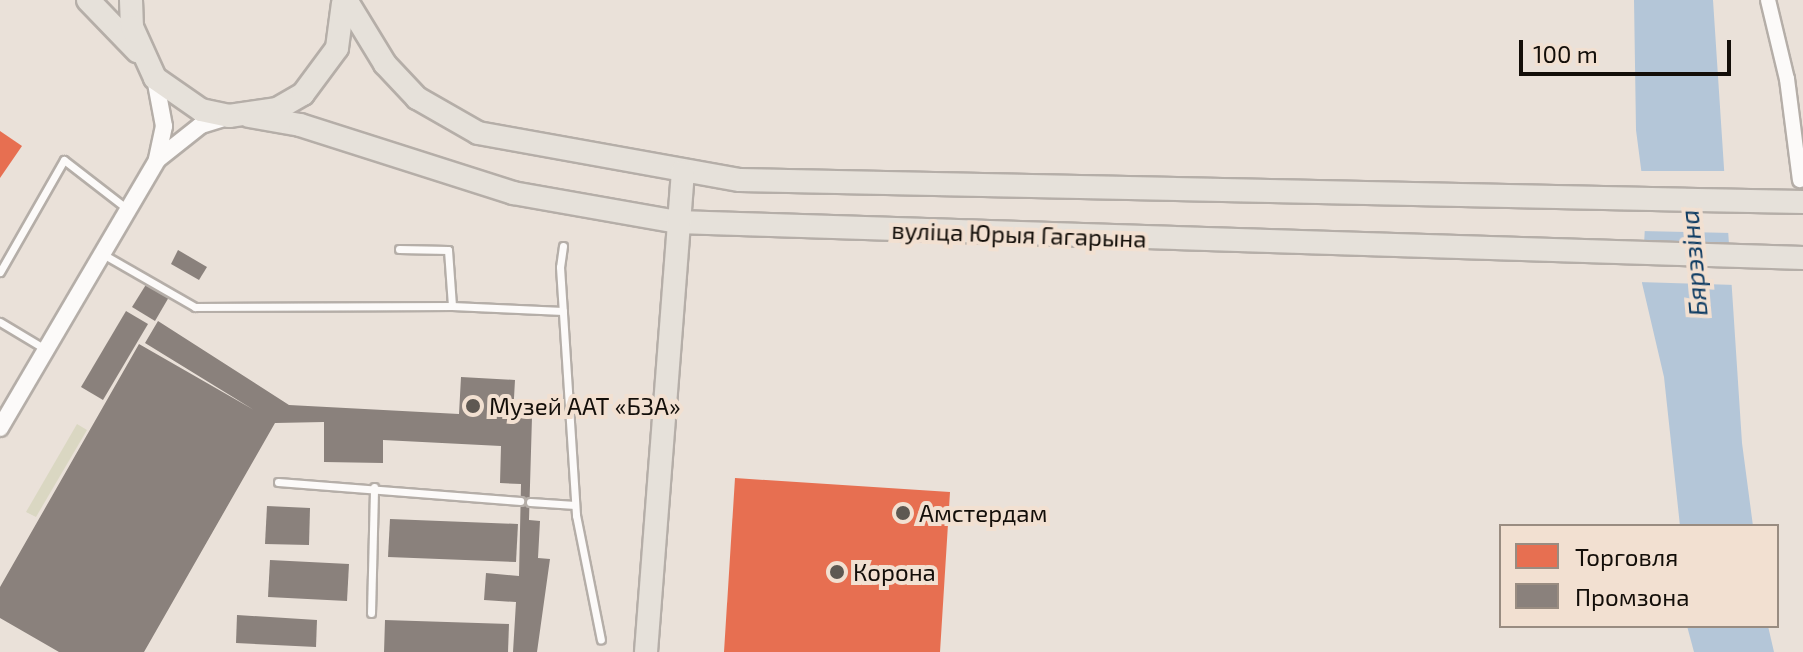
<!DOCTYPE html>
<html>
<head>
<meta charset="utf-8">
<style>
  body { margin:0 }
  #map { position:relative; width:1803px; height:652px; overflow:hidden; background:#eae1d9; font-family:"Exo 2",sans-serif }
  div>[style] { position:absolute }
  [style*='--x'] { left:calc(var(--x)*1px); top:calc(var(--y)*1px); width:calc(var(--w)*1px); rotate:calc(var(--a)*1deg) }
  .green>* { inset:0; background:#dad7c2 }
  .water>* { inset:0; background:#b4c6d8 }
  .pier>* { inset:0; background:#eae1d9 }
  .shops>* { inset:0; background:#e76f51 }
  .industry>* { inset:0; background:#8a817c }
  .roads { filter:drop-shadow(2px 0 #b5aea8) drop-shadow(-2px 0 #b5aea8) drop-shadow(0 2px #b5aea8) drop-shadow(0 -2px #b5aea8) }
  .service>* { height:7px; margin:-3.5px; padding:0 3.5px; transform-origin:3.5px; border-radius:3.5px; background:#fcfaf9 }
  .minor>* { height:14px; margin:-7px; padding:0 7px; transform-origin:7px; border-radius:7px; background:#fcfaf9 }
  .tertiary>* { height:16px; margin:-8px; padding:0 8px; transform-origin:8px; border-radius:8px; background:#fcfaf9 }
  .primary>* { height:22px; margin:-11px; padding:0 11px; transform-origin:11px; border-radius:11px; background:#e6e1da }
  .dots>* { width:22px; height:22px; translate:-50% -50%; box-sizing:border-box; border:4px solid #f2e0d1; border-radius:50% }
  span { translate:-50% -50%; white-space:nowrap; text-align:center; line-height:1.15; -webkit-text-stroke:8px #f2e0d1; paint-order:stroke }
  .street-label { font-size:24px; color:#130e09 }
  .poi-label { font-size:24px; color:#130e09 }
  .left { translate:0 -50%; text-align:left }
  .water-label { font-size:26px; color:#0f3c63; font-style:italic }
  .legend { position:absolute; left:1499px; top:524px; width:280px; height:104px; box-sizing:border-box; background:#f2e0d1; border:2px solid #998c81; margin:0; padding:10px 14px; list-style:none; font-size:24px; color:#130e09 }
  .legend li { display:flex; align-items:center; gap:16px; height:40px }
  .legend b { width:40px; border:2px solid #998c81 }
  .scale { position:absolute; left:1519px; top:40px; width:212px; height:36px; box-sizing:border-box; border:4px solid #130e09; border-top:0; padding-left:10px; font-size:24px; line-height:28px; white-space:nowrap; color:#130e09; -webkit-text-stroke:6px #f2e0d1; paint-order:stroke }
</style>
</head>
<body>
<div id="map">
  <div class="green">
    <div style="clip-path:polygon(77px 424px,87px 430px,36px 517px,26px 512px)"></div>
  </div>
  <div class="water">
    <div style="clip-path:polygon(1634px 0,1713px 0,1742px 443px,1753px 526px,1680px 526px,1664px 377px,1642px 283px,1646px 207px,1636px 130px)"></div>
    <div style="clip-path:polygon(1687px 626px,1768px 626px,1774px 652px,1694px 652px)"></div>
  </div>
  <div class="pier">
    <div style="clip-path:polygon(1637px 171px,1728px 171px,1732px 233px,1641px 231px)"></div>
    <div style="clip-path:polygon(1640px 243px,1733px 245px,1736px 285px,1638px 282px)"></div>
  </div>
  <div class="shops">
    <div style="clip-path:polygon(0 131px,22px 146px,0 178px)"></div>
    <div style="clip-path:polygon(735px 478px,950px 492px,940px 652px,724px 652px)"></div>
  </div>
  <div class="industry">
    <div style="clip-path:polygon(178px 250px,207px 267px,199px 280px,171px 264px)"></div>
    <div style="clip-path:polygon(147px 283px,169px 297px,155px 321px,132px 307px)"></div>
    <div style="clip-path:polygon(126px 311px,148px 324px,103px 400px,81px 387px)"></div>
    <div style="clip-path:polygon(158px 321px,289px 405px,459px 414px,461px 377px,515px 380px,513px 416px,532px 417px,529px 520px,540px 521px,538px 558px,550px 559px,537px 652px,513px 652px,516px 602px,484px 600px,486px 573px,519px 576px,521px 484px,500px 483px,501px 446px,383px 440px,383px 463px,324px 462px,324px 422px,275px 423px,144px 652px,59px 652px,0 618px,0 587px,139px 344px,254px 410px,145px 343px)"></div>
    <div style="clip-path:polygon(267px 506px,310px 508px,309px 545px,265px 544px)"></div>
    <div style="clip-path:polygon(390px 519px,518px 524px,516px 562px,388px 557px)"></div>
    <div style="clip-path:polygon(270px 560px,349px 564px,347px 601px,268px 597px)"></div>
    <div style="clip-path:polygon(237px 615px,317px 620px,316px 647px,236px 643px)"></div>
    <div style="clip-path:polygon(385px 620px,509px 624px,508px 652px,384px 652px)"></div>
  </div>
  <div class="roads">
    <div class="service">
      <div style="--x:563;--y:246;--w:21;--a:98"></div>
      <div style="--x:560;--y:267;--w:249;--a:86.3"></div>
      <div style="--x:576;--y:515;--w:127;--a:78.7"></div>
      <div style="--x:399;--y:249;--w:49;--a:1.2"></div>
      <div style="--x:448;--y:250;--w:56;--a:85.9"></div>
      <div style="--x:452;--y:306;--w:111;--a:2.6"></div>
      <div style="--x:101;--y:253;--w:108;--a:29.9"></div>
      <div style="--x:195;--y:307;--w:257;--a:-0.2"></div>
      <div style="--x:0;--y:272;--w:129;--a:-60.3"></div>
      <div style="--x:64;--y:160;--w:78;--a:37.7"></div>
      <div style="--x:0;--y:322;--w:52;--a:31"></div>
      <div style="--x:278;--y:482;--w:243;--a:4.5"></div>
      <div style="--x:530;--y:502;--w:45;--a:3.8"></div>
      <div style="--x:371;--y:613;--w:126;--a:-88.6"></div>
    </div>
    <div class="minor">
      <div style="--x:1768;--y:0;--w:81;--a:76.5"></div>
      <div style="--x:1787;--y:79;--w:102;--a:82.7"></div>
    </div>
    <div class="tertiary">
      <div style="--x:155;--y:78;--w:49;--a:79.4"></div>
      <div style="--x:164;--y:126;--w:35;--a:102"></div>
      <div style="--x:0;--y:428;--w:311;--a:-59.6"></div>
      <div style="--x:157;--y:160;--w:56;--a:-38.5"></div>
      <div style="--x:201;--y:125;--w:28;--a:-17"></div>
    </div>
    <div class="primary">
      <div style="--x:88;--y:0;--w:71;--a:46.1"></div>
      <div style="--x:131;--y:0;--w:27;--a:88"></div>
      <div style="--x:132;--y:27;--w:56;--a:65.7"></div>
      <div style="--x:155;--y:78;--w:56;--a:34.8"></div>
      <div style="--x:201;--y:110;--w:29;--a:12"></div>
      <div style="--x:229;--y:116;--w:49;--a:-8.3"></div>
      <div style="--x:277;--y:109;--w:30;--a:-30"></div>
      <div style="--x:303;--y:94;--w:57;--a:-53.5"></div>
      <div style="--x:337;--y:48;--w:45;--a:-82.4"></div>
      <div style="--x:346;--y:0;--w:75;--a:58.6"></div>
      <div style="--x:385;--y:64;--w:47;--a:46.7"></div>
      <div style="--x:417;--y:98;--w:70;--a:29.8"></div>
      <div style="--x:478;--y:133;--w:266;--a:10.2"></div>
      <div style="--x:740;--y:180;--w:1063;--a:1.19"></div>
      <div style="--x:249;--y:116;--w:52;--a:10"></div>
      <div style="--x:300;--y:125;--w:224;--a:17.7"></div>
      <div style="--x:513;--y:193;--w:167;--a:10"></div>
      <div style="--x:677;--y:222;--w:1127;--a:1.83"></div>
      <div style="--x:646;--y:652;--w:482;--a:-85.6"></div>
    </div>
  </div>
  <div class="dots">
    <div style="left:473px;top:406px;background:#5e5852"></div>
    <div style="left:903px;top:513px;background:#5e5852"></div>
    <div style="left:837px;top:572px;background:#5e5852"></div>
  </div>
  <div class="street-label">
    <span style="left:1019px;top:234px;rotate:2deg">вуліца Юрыя Гагарына</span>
  </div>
  <div class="poi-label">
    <span class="left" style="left:489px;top:406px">Музей ААТ «БЗА»</span>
    <span class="left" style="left:919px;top:513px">Амстердам</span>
    <span class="left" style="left:853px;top:572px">Корона</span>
  </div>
  <div class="water-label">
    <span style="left:1693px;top:263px;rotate:-95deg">Бярэзіна</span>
  </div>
  <ul class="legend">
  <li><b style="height:22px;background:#e76f51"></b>Торговля</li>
  <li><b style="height:22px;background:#8a817c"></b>Промзона</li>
  </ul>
  <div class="scale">100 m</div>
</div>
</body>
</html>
